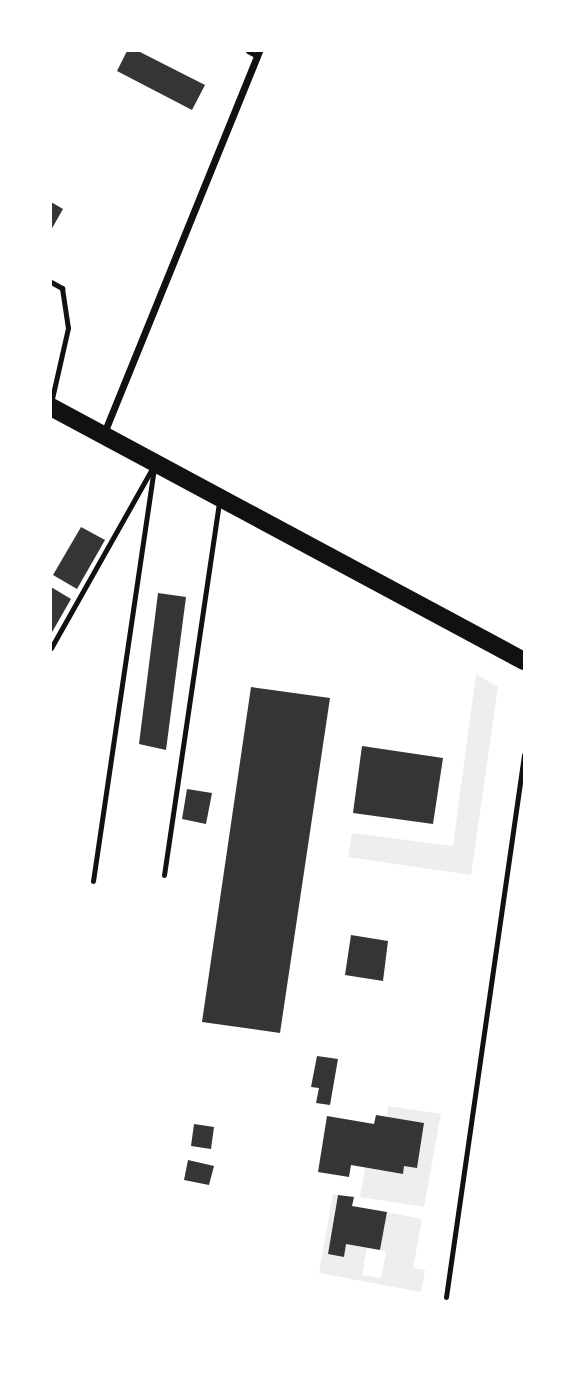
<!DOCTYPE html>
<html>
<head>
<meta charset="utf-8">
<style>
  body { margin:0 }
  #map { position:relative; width:575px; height:1386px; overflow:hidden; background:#fff; font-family:Arial,sans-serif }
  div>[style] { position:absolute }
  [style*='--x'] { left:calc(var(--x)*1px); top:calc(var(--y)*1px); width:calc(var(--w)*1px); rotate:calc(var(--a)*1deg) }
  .green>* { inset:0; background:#eee }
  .building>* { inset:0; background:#353535 }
  .service>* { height:5px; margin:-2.5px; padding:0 2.5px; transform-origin:2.5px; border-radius:2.5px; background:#111 }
  .minor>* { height:7px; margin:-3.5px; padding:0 3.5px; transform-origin:3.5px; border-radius:3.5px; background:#111 }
  .trunk>* { height:18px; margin:-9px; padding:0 9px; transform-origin:9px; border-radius:9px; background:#111 }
  span { translate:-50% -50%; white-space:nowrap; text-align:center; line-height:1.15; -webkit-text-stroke:5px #fff; paint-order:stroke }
  .frame { position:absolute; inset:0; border:52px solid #fff; pointer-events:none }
</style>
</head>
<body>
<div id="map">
  <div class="green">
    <div style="clip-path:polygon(476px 674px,498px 687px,471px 875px,348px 857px,352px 833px,453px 846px)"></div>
    <div style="clip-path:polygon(388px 1106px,441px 1114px,424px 1207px,360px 1197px,365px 1168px,403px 1174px,404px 1166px,417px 1167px,424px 1123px,387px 1117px)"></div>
    <div style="clip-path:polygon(333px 1194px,338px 1195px,328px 1254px,344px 1257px,346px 1244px,367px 1248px,362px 1275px,381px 1278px,386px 1252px,380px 1250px,387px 1212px,422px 1219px,413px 1268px,425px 1270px,421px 1292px,319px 1273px)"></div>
  </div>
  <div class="building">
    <div style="clip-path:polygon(127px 51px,138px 51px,205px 85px,192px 110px,117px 71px)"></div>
    <div style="clip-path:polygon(51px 202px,63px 209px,51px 230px)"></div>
    <div style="clip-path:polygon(81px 527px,105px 540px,77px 589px,53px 575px)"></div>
    <div style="clip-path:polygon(51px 587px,71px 599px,51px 634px)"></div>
    <div style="clip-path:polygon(158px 593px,186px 597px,166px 750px,139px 744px)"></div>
    <div style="clip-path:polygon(251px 687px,330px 698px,280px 1033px,202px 1022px)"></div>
    <div style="clip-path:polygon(362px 746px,443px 758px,433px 824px,353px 813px)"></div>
    <div style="clip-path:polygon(187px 789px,212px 793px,206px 824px,182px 819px)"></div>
    <div style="clip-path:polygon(351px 935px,388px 941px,383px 981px,345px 975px)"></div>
    <div style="clip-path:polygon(317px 1056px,338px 1059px,330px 1105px,316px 1103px,319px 1088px,311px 1087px)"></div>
    <div style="clip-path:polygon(376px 1115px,424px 1123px,417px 1168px,404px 1166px,403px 1174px,351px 1165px,349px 1177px,318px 1172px,327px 1116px,374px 1124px)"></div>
    <div style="clip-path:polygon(194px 1124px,214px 1127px,211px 1149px,191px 1146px)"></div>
    <div style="clip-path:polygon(188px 1160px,214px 1166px,209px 1185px,184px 1180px)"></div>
    <div style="clip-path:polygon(338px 1195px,354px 1197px,352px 1206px,387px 1212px,380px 1250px,346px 1244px,344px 1257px,328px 1254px)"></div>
  </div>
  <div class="service">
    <div style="--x:248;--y:51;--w:10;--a:29"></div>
    <div style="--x:51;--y:282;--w:13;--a:29"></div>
    <div style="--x:62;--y:288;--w:40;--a:81.5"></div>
    <div style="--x:68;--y:328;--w:77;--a:102.8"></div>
    <div style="--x:51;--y:648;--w:208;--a:-60.6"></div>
    <div style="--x:164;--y:875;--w:378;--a:-81.6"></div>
    <div style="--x:93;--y:881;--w:418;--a:-81.6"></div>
    <div style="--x:446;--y:1297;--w:548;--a:-81.81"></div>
  </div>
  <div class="minor">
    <div style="--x:104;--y:433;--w:412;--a:-67.9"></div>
  </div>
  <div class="trunk">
    <div style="--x:51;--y:407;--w:537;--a:28.24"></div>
  </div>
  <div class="frame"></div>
</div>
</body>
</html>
